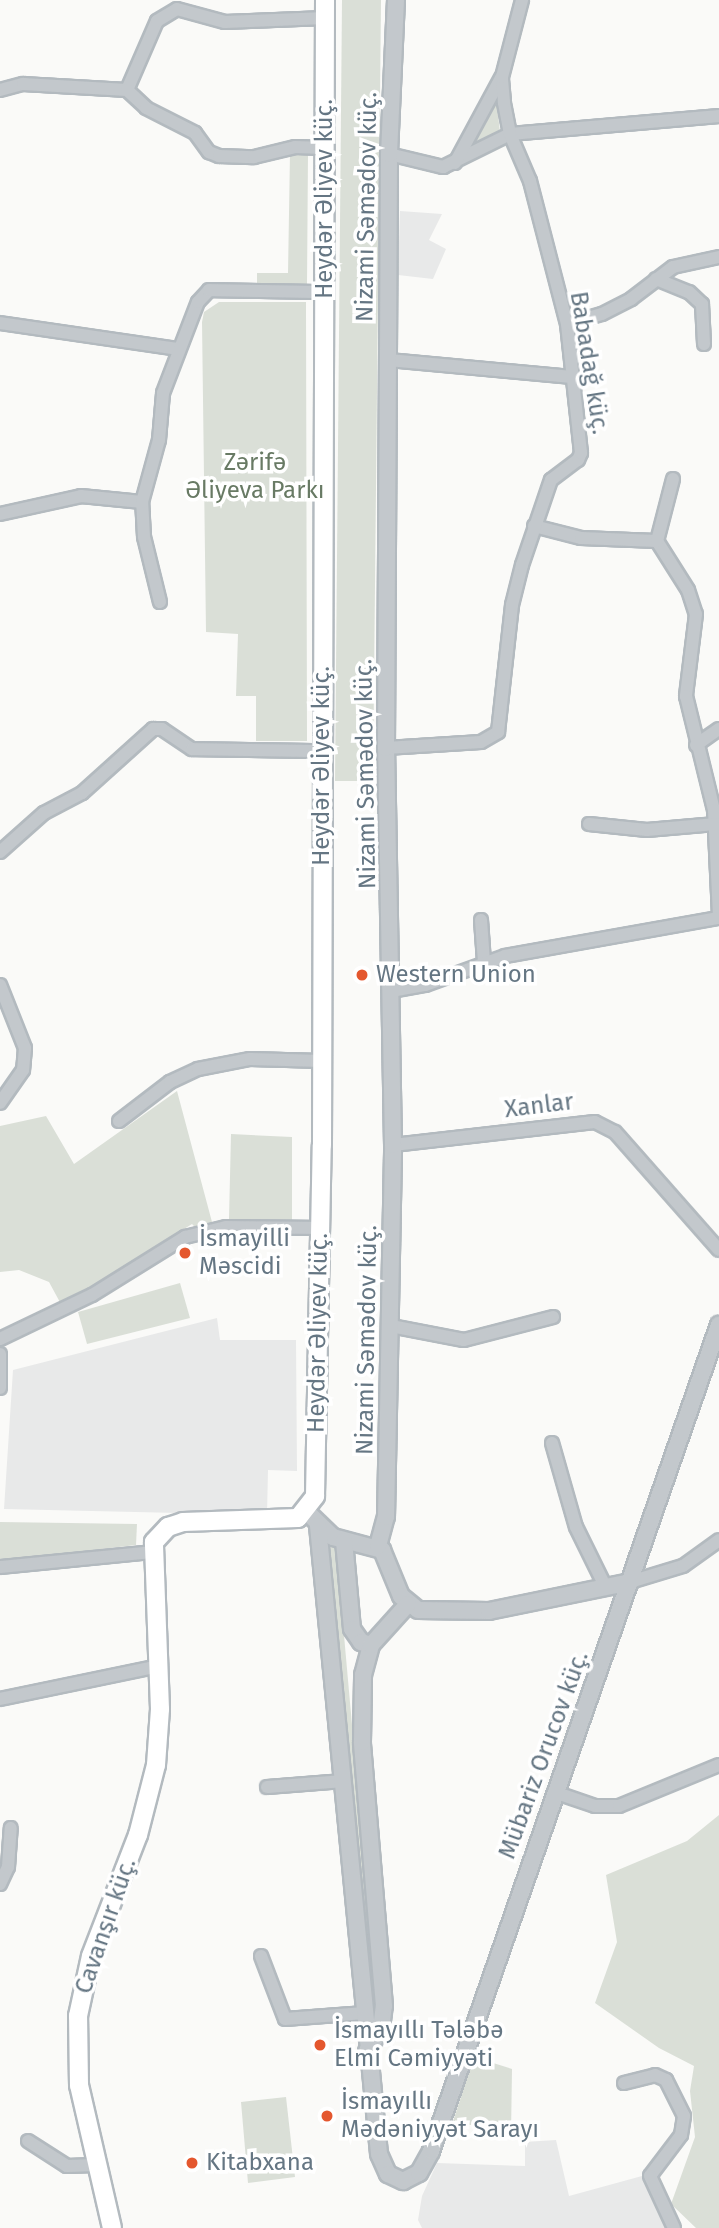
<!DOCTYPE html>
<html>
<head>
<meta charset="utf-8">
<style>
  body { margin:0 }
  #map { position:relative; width:719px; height:2228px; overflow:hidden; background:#fafaf8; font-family:"Fira Sans",sans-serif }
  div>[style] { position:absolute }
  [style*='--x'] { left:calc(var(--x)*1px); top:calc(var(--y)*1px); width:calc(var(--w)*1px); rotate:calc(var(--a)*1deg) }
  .built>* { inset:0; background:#e8e9e9 }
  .green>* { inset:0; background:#dadfd7 }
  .roads { filter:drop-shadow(2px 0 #b3babf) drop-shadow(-2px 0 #b3babf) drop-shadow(0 2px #b3babf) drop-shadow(0 -2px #b3babf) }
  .minor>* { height:12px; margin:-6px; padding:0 6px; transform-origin:6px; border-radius:6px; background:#c3c8cc }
  .tertiary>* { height:16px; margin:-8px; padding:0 8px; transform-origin:8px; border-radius:8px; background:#c3c8cc }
  .secondary>* { height:18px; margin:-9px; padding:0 9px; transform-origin:9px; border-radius:9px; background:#fff }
  .dots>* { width:19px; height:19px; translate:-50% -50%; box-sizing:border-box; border:4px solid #fff; border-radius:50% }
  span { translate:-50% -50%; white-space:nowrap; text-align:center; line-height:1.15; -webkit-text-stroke:7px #fff; paint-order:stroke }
  .street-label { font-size:24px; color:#657683 }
  .park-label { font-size:24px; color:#687a64 }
  .poi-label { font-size:24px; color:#657683 }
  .left { translate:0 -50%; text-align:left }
</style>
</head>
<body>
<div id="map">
  <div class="built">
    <div style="clip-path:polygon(400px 211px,442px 214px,429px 240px,446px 249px,433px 279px,398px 275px)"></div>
    <div style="clip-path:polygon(217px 1318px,220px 1340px,296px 1340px,297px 1471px,268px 1470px,267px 1515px,4px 1509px,13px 1370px)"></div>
    <div style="clip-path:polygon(556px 2140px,569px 2196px,642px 2176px,671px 2228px,422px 2228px,418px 2220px,422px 2196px,437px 2163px,525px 2166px,525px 2142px)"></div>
  </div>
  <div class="green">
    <div style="clip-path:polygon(342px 0,381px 0,373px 781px,335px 781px)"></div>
    <div style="clip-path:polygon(496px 99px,500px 132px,470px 149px)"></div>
    <div style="clip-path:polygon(290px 153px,308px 154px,307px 285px,257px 283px,257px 273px,288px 273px)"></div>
    <div style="clip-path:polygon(219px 302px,306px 302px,307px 741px,256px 741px,256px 696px,236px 696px,238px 634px,206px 632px,202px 322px,204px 312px)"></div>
    <div style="clip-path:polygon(177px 1091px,212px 1222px,198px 1230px,192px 1224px,62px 1306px,49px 1282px,19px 1270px,0 1272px,0 1126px,46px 1116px,74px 1164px)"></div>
    <div style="clip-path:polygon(231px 1134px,292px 1137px,292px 1220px,229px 1219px)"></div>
    <div style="clip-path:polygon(180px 1283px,190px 1318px,87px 1344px,78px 1312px)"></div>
    <div style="clip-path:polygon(0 1522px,137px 1524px,136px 1545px,0 1561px)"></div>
    <div style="clip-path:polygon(325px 1545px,336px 1546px,378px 2015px,371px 2031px)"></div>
    <div style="clip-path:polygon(719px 1815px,719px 2228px,696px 2228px,671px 2204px,695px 2137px,690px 2091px,694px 2066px,659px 2048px,595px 2003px,617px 1942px,606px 1875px,687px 1841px)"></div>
    <div style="clip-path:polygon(474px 2057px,512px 2069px,511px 2134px,453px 2121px)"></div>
    <div style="clip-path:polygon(286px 2097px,295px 2177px,248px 2183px,241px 2102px)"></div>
  </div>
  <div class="roads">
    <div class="minor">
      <div style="--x:0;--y:90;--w:24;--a:-15"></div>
      <div style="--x:23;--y:84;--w:104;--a:3.3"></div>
      <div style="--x:127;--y:90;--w:75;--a:-66.5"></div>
      <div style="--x:157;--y:21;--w:23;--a:-31"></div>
      <div style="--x:177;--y:9;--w:50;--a:15.2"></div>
      <div style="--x:225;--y:22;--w:100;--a:-2.3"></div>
      <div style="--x:127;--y:90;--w:26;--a:43"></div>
      <div style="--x:146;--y:108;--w:55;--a:27"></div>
      <div style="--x:195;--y:133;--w:24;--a:54"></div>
      <div style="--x:209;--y:152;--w:11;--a:22"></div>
      <div style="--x:219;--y:156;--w:35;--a:2"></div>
      <div style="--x:254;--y:157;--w:42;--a:-13.7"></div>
      <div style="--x:295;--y:147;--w:29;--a:2"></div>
      <div style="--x:389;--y:154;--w:56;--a:13.5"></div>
      <div style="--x:443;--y:167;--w:75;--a:-26.2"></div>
      <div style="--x:510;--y:134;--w:210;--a:-4.9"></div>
      <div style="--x:455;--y:163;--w:97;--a:-61.6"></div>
      <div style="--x:656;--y:279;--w:35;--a:22"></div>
      <div style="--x:689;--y:292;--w:18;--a:43"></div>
      <div style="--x:702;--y:304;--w:40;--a:87.1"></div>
      <div style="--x:0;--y:323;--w:180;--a:8.3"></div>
      <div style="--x:567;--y:324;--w:36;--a:-16"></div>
      <div style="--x:602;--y:314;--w:33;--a:-27"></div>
      <div style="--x:631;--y:299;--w:53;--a:-37.3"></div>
      <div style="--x:673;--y:267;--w:47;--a:-12.3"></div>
      <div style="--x:389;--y:360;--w:186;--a:5.3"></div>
      <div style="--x:0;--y:514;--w:83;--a:-12.5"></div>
      <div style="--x:81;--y:496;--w:61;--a:5.6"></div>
      <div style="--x:534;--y:526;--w:49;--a:14.3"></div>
      <div style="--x:581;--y:538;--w:76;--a:2.3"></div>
      <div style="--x:657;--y:541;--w:58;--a:57.7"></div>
      <div style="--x:688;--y:590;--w:25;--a:72"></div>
      <div style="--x:696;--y:614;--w:83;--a:97"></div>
      <div style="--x:686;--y:696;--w:117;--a:76.2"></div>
      <div style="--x:714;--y:810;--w:108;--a:87.3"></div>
      <div style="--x:657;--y:541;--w:64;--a:-75.5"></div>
      <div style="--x:160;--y:602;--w:67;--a:-103.8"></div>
      <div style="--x:144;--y:537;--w:35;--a:-93"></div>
      <div style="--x:142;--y:502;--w:64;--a:-74.7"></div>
      <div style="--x:159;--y:440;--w:47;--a:-85.1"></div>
      <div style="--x:163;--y:393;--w:97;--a:-69"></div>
      <div style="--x:198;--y:302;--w:16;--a:-47"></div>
      <div style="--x:209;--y:290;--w:116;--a:1"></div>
      <div style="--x:696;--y:745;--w:28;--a:-35"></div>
      <div style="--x:386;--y:748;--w:95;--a:-3.6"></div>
      <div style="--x:481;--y:742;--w:20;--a:-30"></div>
      <div style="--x:498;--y:732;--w:128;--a:-83.7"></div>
      <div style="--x:512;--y:605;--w:41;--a:-76"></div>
      <div style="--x:522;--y:565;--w:90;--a:-71.2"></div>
      <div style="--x:551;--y:480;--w:34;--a:-37"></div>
      <div style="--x:578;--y:460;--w:8;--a:-67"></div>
      <div style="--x:581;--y:453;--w:130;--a:-96.2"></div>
      <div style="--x:567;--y:324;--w:148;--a:-104.5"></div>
      <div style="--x:530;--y:181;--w:51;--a:-113.1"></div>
      <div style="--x:510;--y:134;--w:33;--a:-101"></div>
      <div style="--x:504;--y:102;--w:25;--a:-95"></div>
      <div style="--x:502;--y:77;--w:80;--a:-75.4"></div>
      <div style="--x:589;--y:824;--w:58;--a:5.9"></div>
      <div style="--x:647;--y:830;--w:69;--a:-5"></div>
      <div style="--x:0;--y:852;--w:59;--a:-41.6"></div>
      <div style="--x:44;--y:813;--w:43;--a:-27.8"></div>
      <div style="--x:82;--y:793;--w:96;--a:-42"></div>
      <div style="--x:153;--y:729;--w:9;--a:0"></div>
      <div style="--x:162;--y:729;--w:36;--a:34"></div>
      <div style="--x:192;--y:749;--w:130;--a:0.9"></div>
      <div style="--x:481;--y:920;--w:42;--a:85.9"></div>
      <div style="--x:0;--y:985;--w:68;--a:68.4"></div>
      <div style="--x:25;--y:1048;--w:22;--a:95"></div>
      <div style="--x:23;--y:1070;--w:40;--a:124.9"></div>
      <div style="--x:391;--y:991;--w:35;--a:-10"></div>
      <div style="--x:425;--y:985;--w:85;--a:-19.9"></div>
      <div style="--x:505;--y:956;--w:217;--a:-10.1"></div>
      <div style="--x:119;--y:1121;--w:64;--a:-37.4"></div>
      <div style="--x:170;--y:1082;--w:31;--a:-25"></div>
      <div style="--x:198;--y:1069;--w:53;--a:-10.9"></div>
      <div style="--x:250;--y:1059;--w:72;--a:1.6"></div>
      <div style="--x:393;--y:1145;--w:203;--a:-6.5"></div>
      <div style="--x:595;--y:1122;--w:22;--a:27"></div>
      <div style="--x:615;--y:1132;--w:157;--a:48.6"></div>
      <div style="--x:391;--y:1326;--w:74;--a:10.9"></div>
      <div style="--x:464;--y:1340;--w:92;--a:-14.5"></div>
      <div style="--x:0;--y:1339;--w:102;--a:-25.6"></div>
      <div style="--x:92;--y:1295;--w:110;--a:-31.9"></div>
      <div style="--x:185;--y:1237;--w:42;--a:-13.7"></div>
      <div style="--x:226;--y:1227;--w:94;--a:0.6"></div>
      <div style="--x:0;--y:1354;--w:34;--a:90"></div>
      <div style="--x:552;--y:1443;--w:87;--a:74.1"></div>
      <div style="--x:576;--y:1527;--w:68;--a:63.8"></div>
      <div style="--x:0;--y:1567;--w:154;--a:-5.6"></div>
      <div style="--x:630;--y:1582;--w:55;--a:-16.8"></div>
      <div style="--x:683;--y:1566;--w:44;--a:-35.8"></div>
      <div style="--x:0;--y:1699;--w:162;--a:-11.7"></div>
      <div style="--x:267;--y:1787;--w:77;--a:-4.5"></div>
      <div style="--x:554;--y:1792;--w:43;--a:18.9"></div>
      <div style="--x:595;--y:1806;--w:24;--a:0"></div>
      <div style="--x:619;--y:1806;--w:108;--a:-22.3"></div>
      <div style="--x:0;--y:1884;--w:19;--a:-65"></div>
      <div style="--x:8;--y:1867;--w:39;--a:-86"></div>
      <div style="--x:261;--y:1956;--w:67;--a:69.1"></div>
      <div style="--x:285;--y:2019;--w:80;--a:-4.3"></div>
      <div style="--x:624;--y:2083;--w:32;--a:-14"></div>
      <div style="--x:655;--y:2075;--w:12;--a:24"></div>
      <div style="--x:666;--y:2080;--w:40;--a:63.4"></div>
      <div style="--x:684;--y:2116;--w:19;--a:99"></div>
      <div style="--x:681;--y:2135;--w:51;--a:127.1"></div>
      <div style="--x:650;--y:2176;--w:57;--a:65.2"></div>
      <div style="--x:28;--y:2141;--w:46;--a:32.7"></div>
      <div style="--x:67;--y:2166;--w:28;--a:-2"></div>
    </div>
    <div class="tertiary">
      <div style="--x:307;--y:1512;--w:36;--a:44"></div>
      <div style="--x:333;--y:1537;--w:51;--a:14.9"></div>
      <div style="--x:382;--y:1550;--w:50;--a:67.6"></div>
      <div style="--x:401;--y:1596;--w:22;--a:39"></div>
      <div style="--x:418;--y:1610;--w:71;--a:0.8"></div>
      <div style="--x:489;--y:1611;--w:144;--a:-11.6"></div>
      <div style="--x:318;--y:1526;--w:631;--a:84.45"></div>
      <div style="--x:379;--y:2154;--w:22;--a:66"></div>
      <div style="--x:388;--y:2174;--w:17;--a:25"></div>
      <div style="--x:403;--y:2181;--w:18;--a:-27"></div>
      <div style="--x:419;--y:2173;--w:25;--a:-61"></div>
      <div style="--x:431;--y:2151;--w:875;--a:-70.78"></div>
      <div style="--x:344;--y:1541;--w:88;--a:84.8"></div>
      <div style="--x:352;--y:1629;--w:16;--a:55"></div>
      <div style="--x:361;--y:1642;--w:10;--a:17"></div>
      <div style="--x:378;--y:1546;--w:30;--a:-75"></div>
      <div style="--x:386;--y:1517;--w:372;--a:-88.9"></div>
      <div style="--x:393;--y:1145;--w:397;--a:-91"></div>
      <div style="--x:386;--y:748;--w:594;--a:-89.71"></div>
      <div style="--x:389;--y:154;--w:154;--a:-87.4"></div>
      <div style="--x:367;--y:2051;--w:26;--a:-58"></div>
      <div style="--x:381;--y:2029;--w:23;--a:-83"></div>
      <div style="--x:384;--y:2006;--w:265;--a:-94.8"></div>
      <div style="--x:362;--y:1742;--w:67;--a:-89.1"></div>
      <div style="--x:363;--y:1675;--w:31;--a:-75"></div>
      <div style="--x:371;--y:1645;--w:55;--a:-47.9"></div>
    </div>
    <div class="secondary">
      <div style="--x:112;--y:2228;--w:147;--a:-103"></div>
      <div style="--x:79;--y:2085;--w:69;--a:-90.8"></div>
      <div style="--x:78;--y:2016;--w:61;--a:-77.8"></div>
      <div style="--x:91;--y:1956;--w:130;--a:-68.8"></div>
      <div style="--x:138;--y:1835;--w:72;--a:-75.6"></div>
      <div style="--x:156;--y:1765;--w:56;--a:-85.9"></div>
      <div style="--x:160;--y:1709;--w:167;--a:-92.1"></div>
      <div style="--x:154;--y:1542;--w:21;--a:-47"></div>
      <div style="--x:168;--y:1527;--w:16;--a:-18"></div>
      <div style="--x:183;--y:1522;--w:115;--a:-2"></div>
      <div style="--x:298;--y:1518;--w:28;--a:-52"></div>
      <div style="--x:315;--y:1496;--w:351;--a:-88.9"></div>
      <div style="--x:322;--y:1145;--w:1145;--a:-89.85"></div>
    </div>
  </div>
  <div class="dots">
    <div style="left:362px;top:975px;background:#e4572e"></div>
    <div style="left:185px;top:1253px;background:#e4572e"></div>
    <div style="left:320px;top:2045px;background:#e4572e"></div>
    <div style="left:327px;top:2116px;background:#e4572e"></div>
    <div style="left:192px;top:2163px;background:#e4572e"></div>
  </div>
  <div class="street-label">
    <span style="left:325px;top:199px;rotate:-90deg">Heydər Əliyev küç.</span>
    <span style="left:367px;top:207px;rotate:-89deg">Nizami Səmədov küç.</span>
    <span style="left:589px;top:363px;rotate:81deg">Babadağ küç.</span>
    <span style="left:322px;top:766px;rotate:-90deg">Heydər Əliyev küç.</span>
    <span style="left:366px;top:774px;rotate:-91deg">Nizami Səmədov küç.</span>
    <span style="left:539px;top:1106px;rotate:-7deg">Xanlar</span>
    <span style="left:318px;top:1333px;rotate:-89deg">Heydər Əliyev küç.</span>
    <span style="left:367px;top:1340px;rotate:-89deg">Nizami Səmədov küç.</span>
    <span style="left:544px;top:1755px;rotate:-70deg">Mübariz Orucov küç.</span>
    <span style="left:106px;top:1926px;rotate:-71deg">Cavanşır küç.</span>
  </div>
  <div class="park-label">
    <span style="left:255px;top:477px">Zərifə<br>Əliyeva Parkı</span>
  </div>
  <div class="poi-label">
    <span class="left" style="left:376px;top:975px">Western Union</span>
    <span class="left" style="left:199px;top:1253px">İsmayilli<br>Məscidi</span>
    <span class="left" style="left:334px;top:2045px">İsmayıllı Tələbə<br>Elmi Cəmiyyəti</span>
    <span class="left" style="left:341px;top:2116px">İsmayıllı<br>Mədəniyyət Sarayı</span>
    <span class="left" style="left:206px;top:2163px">Kitabxana</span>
  </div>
</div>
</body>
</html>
